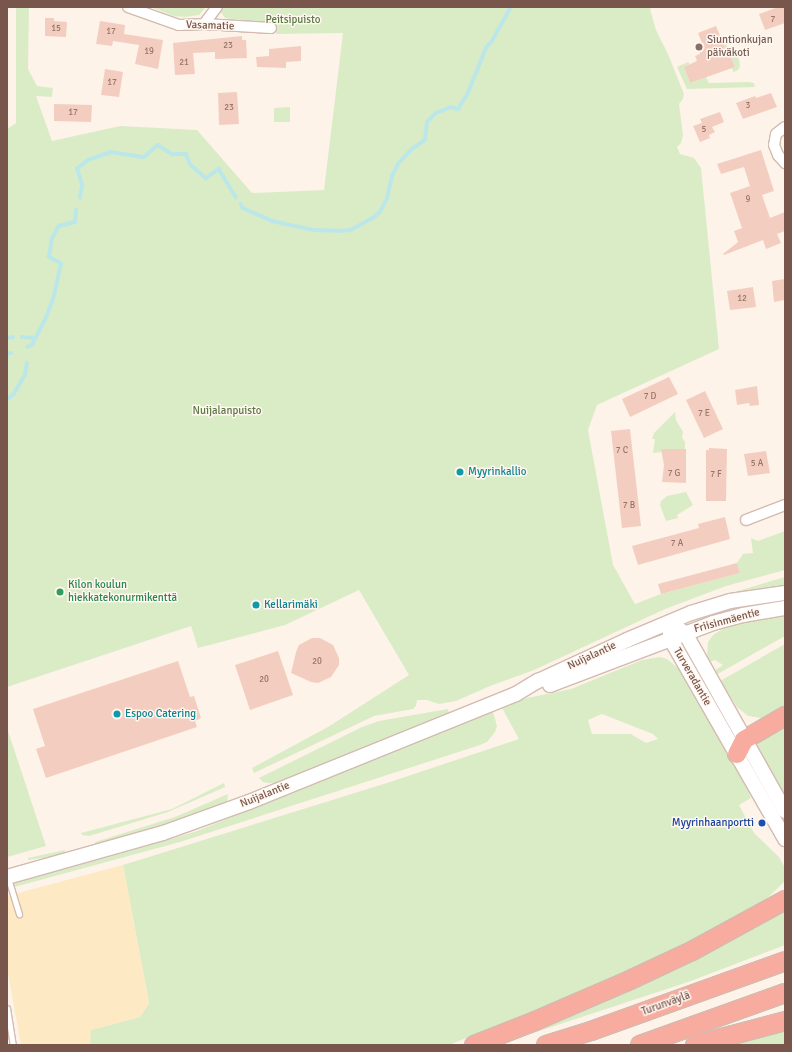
<!DOCTYPE html>
<html>
<head>
<meta charset="utf-8">
<style>
  body { margin:0 }
  #map { position:relative; width:792px; height:1052px; overflow:hidden; background:#fdf3e9; font-family:Signika,sans-serif }
  div>[style] { position:absolute }
  [style*='--x'] { left:calc(var(--x)*1px); top:calc(var(--y)*1px); width:calc(var(--w)*1px); rotate:calc(var(--a)*1deg) }
  .green>* { inset:0; background:#daecc6 }
  .sand>* { inset:0; background:#fde9c3 }
  .stream>* { height:3.5px; margin:-1.75px; padding:0 1.75px; transform-origin:1.75px; border-radius:1.75px; background:#bce7e8 }
  .building>* { inset:0; background:#f3cec0 }
  .roads { filter:drop-shadow(1px 0 #d3bbb0) drop-shadow(-1px 0 #d3bbb0) drop-shadow(0 1px #d3bbb0) drop-shadow(0 -1px #d3bbb0) }
  .service>* { height:5px; margin:-2.5px; padding:0 2.5px; transform-origin:2.5px; border-radius:2.5px; background:#fff }
  .minor>* { height:10px; margin:-5px; padding:0 5px; transform-origin:5px; border-radius:5px; background:#fff }
  .secondary>* { height:14px; margin:-7px; padding:0 7px; transform-origin:7px; border-radius:7px; background:#fff }
  .motorway>* { height:18px; margin:-9px; padding:0 9px; transform-origin:9px; border-radius:9px; background:#f8ab9f }
  .dots>* { width:11px; height:11px; translate:-50% -50%; box-sizing:border-box; border:2px solid #fff7f0; border-radius:50% }
  span { translate:-50% -50%; white-space:nowrap; text-align:center; line-height:1.15; -webkit-text-stroke:3px #fff7f0; paint-order:stroke }
  .number-label { font-size:9px; color:#987468 }
  .number-label span { -webkit-text-stroke-width:0 }
  .park-label { font-size:11px; color:#587940 }
  .street-label { font-size:11px; color:#79564b }
  .education-label { font-size:11px; color:#785e54 }
  .left { translate:0 -50%; text-align:left }
  .culture-label { font-size:11px; color:#0d838f }
  .leisure-label { font-size:11px; color:#27864d }
  .transit-label { font-size:11px; color:#164399 }
  .right { translate:-100% -50%; text-align:right }
  .frame { position:absolute; inset:0; border:8px solid #79564b; pointer-events:none }
</style>
</head>
<body>
<div id="map">
  <div class="green">
    <div style="clip-path:polygon(16px 7px,29px 7px,28px 69px,37px 86px,53px 88px,52px 97px,36px 96px,52px 141px,120px 126px,197px 130px,252px 193px,324px 190px,343px 33px,276px 34px,276px 21px,247px 21px,225px 18px,220px 11px,222px 7px,654px 7px,650px 9px,656px 30px,668px 54px,684px 94px,683px 99px,679px 104px,683px 135px,681px 143px,677px 147px,680px 154px,694px 158px,701px 168px,719px 349px,597px 405px,588px 430px,613px 565px,635px 604px,661px 594px,740px 573px,737px 563px,743px 554px,753px 553px,751px 538px,758px 541px,785px 531px,785px 570px,726px 586px,665px 609px,534px 670px,490px 686px,456px 701px,439px 704px,427px 700px,417px 700px,416px 706px,413px 709px,374px 716px,254px 773px,252px 768px,328px 727px,409px 675px,359px 590px,285px 625px,198px 648px,191px 626px,7px 687px,7px 129px,16px 123px)"></div>
    <div style="clip-path:polygon(151px 7px,206px 7px,199px 15px,185px 17px,174px 16px)"></div>
    <div style="clip-path:polygon(722px 40px,739px 59px,740px 65px,739px 69px,736px 71px,733px 72px,732px 68px,735px 67px,731px 57px,729px 58px)"></div>
    <div style="clip-path:polygon(688px 62px,690px 64px,684px 67px,690px 83px,706px 77px,709px 83px,749px 82px,754px 83px,755px 87px,687px 89px,677px 67px)"></div>
    <div style="clip-path:polygon(290px 107px,290px 122px,274px 122px,274px 108px)"></div>
    <div style="clip-path:polygon(675px 412px,676px 420px,683px 432px,682px 438px,685px 442px,685px 449px,662px 449px,662px 452px,653px 453px,655px 439px,652px 439px,654px 433px)"></div>
    <div style="clip-path:polygon(686px 492px,693px 505px,677px 515px,678px 518px,666px 521px,660px 505px,661px 501px,667px 496px)"></div>
    <div style="clip-path:polygon(785px 577px,785px 587px,709px 603px,708px 600px)"></div>
    <div style="clip-path:polygon(785px 612px,785px 636px,716px 675px,714px 671px,723px 665px,715px 660px,709px 662px,707px 657px,708px 642px,713px 635px,734px 622px)"></div>
    <div style="clip-path:polygon(785px 644px,785px 705px,761px 718px,748px 716px,737px 707px,720px 681px)"></div>
    <div style="clip-path:polygon(evenodd,660px 657px,667px 659px,684px 673px,735px 759px,751px 798px,739px 805px,754px 833px,779px 857px,785px 868px,785px 881px,757px 908px,620px 975px,449px 1045px,90px 1045px,90px 1030px,140px 1017px,149px 1003px,123px 865px,387px 783px,519px 739px,502px 708px,527px 698px,571px 689px,642px 660px,660px 657px,602px 714px,653px 734px,658px 739px,646px 743px,631px 734px,592px 734px,588px 720px,602px 714px)"></div>
    <div style="clip-path:polygon(448px 709px,449px 713px,275px 784px,263px 782px,259px 778px,362px 727px,379px 721px)"></div>
    <div style="clip-path:polygon(493px 712px,497px 726px,495px 732px,487px 742px,480px 745px,180px 842px,7px 889px,7px 885px,137px 849px,197px 831px)"></div>
    <div style="clip-path:polygon(785px 726px,785px 796px,756px 747px,756px 742px)"></div>
    <div style="clip-path:polygon(7px 728px,46px 846px,7px 857px)"></div>
    <div style="clip-path:polygon(224px 783px,225px 787px,168px 812px,89px 836px,82px 835px,81px 833px,172px 809px)"></div>
    <div style="clip-path:polygon(228px 794px,227px 804px,96px 846px,95px 842px,175px 817px)"></div>
    <div style="clip-path:polygon(65px 850px,64px 854px,52px 857px,28px 860px,28px 858px)"></div>
    <div style="clip-path:polygon(785px 906px,785px 945px,691px 981px,515px 1039px,514px 1036px)"></div>
    <div style="clip-path:polygon(785px 1027px,785px 1045px,713px 1045px)"></div>
  </div>
  <div class="sand">
    <div style="clip-path:polygon(123px 865px,149px 1003px,140px 1017px,91px 1030px,90px 1045px,21px 1045px,7px 968px,7px 896px)"></div>
  </div>
  <div class="stream">
    <div style="--x:80;--y:198;--w:13;--a:-81"></div>
    <div style="--x:82;--y:185;--w:17;--a:-107"></div>
    <div style="--x:77;--y:169;--w:14;--a:-39"></div>
    <div style="--x:88;--y:160;--w:24;--a:-19"></div>
    <div style="--x:111;--y:152;--w:33;--a:9"></div>
    <div style="--x:144;--y:157;--w:18;--a:-41"></div>
    <div style="--x:158;--y:145;--w:17;--a:33"></div>
    <div style="--x:172;--y:154;--w:14;--a:0"></div>
    <div style="--x:186;--y:154;--w:12;--a:66"></div>
    <div style="--x:191;--y:165;--w:20;--a:41"></div>
    <div style="--x:206;--y:178;--w:16;--a:-35"></div>
    <div style="--x:219;--y:169;--w:33;--a:59"></div>
    <div style="--x:241;--y:204;--w:4;--a:63"></div>
    <div style="--x:243;--y:208;--w:32;--a:24"></div>
    <div style="--x:272;--y:221;--w:43;--a:12.1"></div>
    <div style="--x:314;--y:230;--w:23;--a:2"></div>
    <div style="--x:337;--y:231;--w:14;--a:-4"></div>
    <div style="--x:351;--y:230;--w:25;--a:-29"></div>
    <div style="--x:373;--y:218;--w:9;--a:-41"></div>
    <div style="--x:380;--y:212;--w:16;--a:-63"></div>
    <div style="--x:387;--y:198;--w:23;--a:-77"></div>
    <div style="--x:392;--y:176;--w:13;--a:-63"></div>
    <div style="--x:398;--y:164;--w:21;--a:-47"></div>
    <div style="--x:412;--y:149;--w:16;--a:-35"></div>
    <div style="--x:425;--y:140;--w:18;--a:-84"></div>
    <div style="--x:427;--y:122;--w:13;--a:-45"></div>
    <div style="--x:436;--y:113;--w:16;--a:-22"></div>
    <div style="--x:451;--y:107;--w:7;--a:16"></div>
    <div style="--x:458;--y:109;--w:19;--a:-58"></div>
    <div style="--x:468;--y:93;--w:48;--a:-68.2"></div>
    <div style="--x:486;--y:48;--w:9;--a:-49"></div>
    <div style="--x:492;--y:41;--w:39;--a:-61"></div>
    <div style="--x:22;--y:337;--w:13;--a:4"></div>
    <div style="--x:7;--y:338;--w:6;--a:-9"></div>
    <div style="--x:27;--y:347;--w:5;--a:-22"></div>
    <div style="--x:32;--y:345;--w:30;--a:-63"></div>
    <div style="--x:46;--y:318;--w:23;--a:-70"></div>
    <div style="--x:54;--y:296;--w:33;--a:-78"></div>
    <div style="--x:61;--y:264;--w:14;--a:-150"></div>
    <div style="--x:49;--y:257;--w:19;--a:-81"></div>
    <div style="--x:52;--y:238;--w:14;--a:-60"></div>
    <div style="--x:59;--y:226;--w:16;--a:-14"></div>
    <div style="--x:75;--y:222;--w:12;--a:-85"></div>
    <div style="--x:7;--y:354;--w:4;--a:-14"></div>
    <div style="--x:7;--y:399;--w:7;--a:-34"></div>
    <div style="--x:13;--y:395;--w:23;--a:-59"></div>
    <div style="--x:25;--y:375;--w:12;--a:-81"></div>
  </div>
  <div class="building">
    <div style="clip-path:polygon(778px 7px,785px 7px,785px 23px,765px 30px,759px 14px)"></div>
    <div style="clip-path:polygon(45px 18px,54px 18px,54px 21px,67px 22px,66px 37px,45px 36px)"></div>
    <div style="clip-path:polygon(100px 21px,125px 25px,124px 34px,163px 40px,158px 69px,135px 64px,139px 45px,113px 41px,112px 46px,96px 44px)"></div>
    <div style="clip-path:polygon(716px 26px,729px 58px,731px 57px,735px 67px,690px 83px,684px 67px,697px 61px,695px 56px,700px 54px,697px 45px,702px 43px,698px 33px)"></div>
    <div style="clip-path:polygon(242px 36px,242px 40px,246px 40px,247px 58px,215px 59px,215px 52px,193px 53px,195px 74px,175px 75px,173px 43px)"></div>
    <div style="clip-path:polygon(301px 46px,301px 61px,286px 62px,286px 68px,257px 67px,256px 57px,269px 56px,269px 49px)"></div>
    <div style="clip-path:polygon(105px 69px,123px 72px,119px 97px,101px 95px)"></div>
    <div style="clip-path:polygon(237px 92px,239px 124px,219px 125px,218px 93px)"></div>
    <div style="clip-path:polygon(771px 93px,777px 107px,743px 119px,736px 103px,755px 96px,756px 98px)"></div>
    <div style="clip-path:polygon(54px 104px,92px 105px,91px 122px,54px 121px)"></div>
    <div style="clip-path:polygon(720px 112px,724px 122px,712px 127px,715px 132px,709px 135px,710px 138px,700px 142px,693px 126px,702px 123px,700px 119px)"></div>
    <div style="clip-path:polygon(761px 150px,774px 191px,762px 195px,770px 218px,785px 212px,785px 231px,777px 234px,781px 243px,766px 249px,763px 240px,724px 255px,723px 254px,738px 242px,734px 231px,742px 228px,730px 193px,750px 186px,744px 167px,721px 174px,717px 164px)"></div>
    <div style="clip-path:polygon(785px 279px,785px 300px,774px 302px,772px 281px)"></div>
    <div style="clip-path:polygon(753px 287px,756px 307px,730px 310px,727px 291px)"></div>
    <div style="clip-path:polygon(669px 377px,678px 394px,630px 417px,622px 399px)"></div>
    <div style="clip-path:polygon(757px 386px,759px 405px,750px 406px,749px 403px,737px 405px,735px 390px)"></div>
    <div style="clip-path:polygon(705px 391px,723px 429px,704px 438px,686px 400px)"></div>
    <div style="clip-path:polygon(630px 429px,641px 526px,622px 528px,611px 431px)"></div>
    <div style="clip-path:polygon(709px 448px,727px 449px,726px 501px,706px 501px,706px 450px,709px 450px)"></div>
    <div style="clip-path:polygon(661px 449px,686px 449px,686px 483px,662px 482px,664px 465px)"></div>
    <div style="clip-path:polygon(766px 451px,770px 473px,748px 476px,744px 454px)"></div>
    <div style="clip-path:polygon(725px 517px,730px 539px,638px 565px,632px 546px,699px 528px,698px 524px)"></div>
    <div style="clip-path:polygon(737px 563px,740px 573px,661px 594px,658px 584px)"></div>
    <div style="clip-path:polygon(312px 638px,320px 638px,333px 645px,339px 658px,339px 665px,331px 677px,318px 683px,311px 682px,291px 673px,296px 652px,299px 645px)"></div>
    <div style="clip-path:polygon(278px 651px,293px 695px,250px 710px,235px 665px)"></div>
    <div style="clip-path:polygon(178px 661px,190px 697px,194px 696px,201px 718px,195px 721px,197px 727px,46px 778px,36px 749px,45px 746px,33px 709px)"></div>
  </div>
  <div class="roads">
    <div class="service">
      <div style="--x:8;--y:878;--w:38;--a:73"></div>
      <div style="--x:7;--y:1008;--w:37;--a:81"></div>
    </div>
    <div class="minor">
      <div style="--x:128;--y:7;--w:54;--a:19.4"></div>
      <div style="--x:179;--y:25;--w:25;--a:-2"></div>
      <div style="--x:204;--y:24;--w:67;--a:3.4"></div>
      <div style="--x:204;--y:24;--w:21;--a:-53"></div>
      <div style="--x:785;--y:127;--w:11;--a:142"></div>
      <div style="--x:776;--y:134;--w:11;--a:100"></div>
      <div style="--x:774;--y:145;--w:11;--a:68"></div>
      <div style="--x:778;--y:155;--w:11;--a:49"></div>
      <div style="--x:746;--y:520;--w:42;--a:-21"></div>
    </div>
    <div class="secondary">
      <div style="--x:677;--y:628;--w:9;--a:32"></div>
      <div style="--x:685;--y:633;--w:204;--a:60.7"></div>
      <div style="--x:670;--y:631;--w:7;--a:90"></div>
      <div style="--x:670;--y:638;--w:232;--a:60.2"></div>
      <div style="--x:550;--y:685;--w:174;--a:-20.8"></div>
      <div style="--x:713;--y:623;--w:31;--a:-15"></div>
      <div style="--x:743;--y:615;--w:43;--a:-9.5"></div>
      <div style="--x:7;--y:877;--w:162;--a:-15.8"></div>
      <div style="--x:163;--y:833;--w:91;--a:-19.8"></div>
      <div style="--x:249;--y:802;--w:288;--a:-22"></div>
      <div style="--x:516;--y:694;--w:26;--a:-31"></div>
      <div style="--x:538;--y:681;--w:98;--a:-24.7"></div>
      <div style="--x:627;--y:640;--w:69;--a:-22.9"></div>
      <div style="--x:691;--y:613;--w:41;--a:-17.1"></div>
      <div style="--x:730;--y:601;--w:56;--a:-8.3"></div>
    </div>
    <div class="motorway">
      <div style="--x:737;--y:754;--w:16;--a:-63"></div>
      <div style="--x:744;--y:740;--w:48;--a:-30.3"></div>
      <div style="--x:474;--y:1045;--w:66;--a:-21.5"></div>
      <div style="--x:535;--y:1021;--w:103;--a:-23.3"></div>
      <div style="--x:630;--y:980;--w:68;--a:-25.1"></div>
      <div style="--x:692;--y:951;--w:106;--a:-28.7"></div>
      <div style="--x:546;--y:1045;--w:47;--a:-17.3"></div>
      <div style="--x:591;--y:1031;--w:206;--a:-19.8"></div>
      <div style="--x:640;--y:1045;--w:154;--a:-19.7"></div>
      <div style="--x:695;--y:1045;--w:93;--a:-14.9"></div>
    </div>
  </div>
  <div class="dots">
    <div style="left:699px;top:47px;background:#8d6e63"></div>
    <div style="left:460px;top:472px;background:#0f9aa8"></div>
    <div style="left:60px;top:592px;background:#2e9e5b"></div>
    <div style="left:256px;top:605px;background:#0f9aa8"></div>
    <div style="left:117px;top:714px;background:#0f9aa8"></div>
    <div style="left:762px;top:823px;background:#1a4fb4"></div>
  </div>
  <div class="number-label">
    <span style="left:773px;top:20px">7</span>
    <span style="left:56px;top:29px">15</span>
    <span style="left:111px;top:32px">17</span>
    <span style="left:228px;top:46px">23</span>
    <span style="left:149px;top:52px">19</span>
    <span style="left:184px;top:63px">21</span>
    <span style="left:112px;top:83px">17</span>
    <span style="left:748px;top:106px">3</span>
    <span style="left:229px;top:108px">23</span>
    <span style="left:73px;top:113px">17</span>
    <span style="left:704px;top:130px">5</span>
    <span style="left:748px;top:200px">9</span>
    <span style="left:742px;top:299px">12</span>
    <span style="left:650px;top:397px">7 D</span>
    <span style="left:704px;top:414px">7 E</span>
    <span style="left:622px;top:451px">7 C</span>
    <span style="left:757px;top:464px">5 A</span>
    <span style="left:674px;top:474px">7 G</span>
    <span style="left:716px;top:475px">7 F</span>
    <span style="left:629px;top:506px">7 B</span>
    <span style="left:677px;top:544px">7 A</span>
    <span style="left:317px;top:662px">20</span>
    <span style="left:264px;top:680px">20</span>
  </div>
  <div class="park-label">
    <span style="left:293px;top:20px">Peitsipuisto</span>
    <span style="left:227px;top:411px">Nuijalanpuisto</span>
  </div>
  <div class="street-label">
    <span style="left:210px;top:26px;rotate:2deg">Vasamatie</span>
    <span style="left:727px;top:621px;rotate:-15deg">Friisinmäentie</span>
    <span style="left:592px;top:656px;rotate:-25deg">Nuijalantie</span>
    <span style="left:692px;top:677px;rotate:60deg">Turveradantie</span>
    <span style="left:265px;top:795px;rotate:-22deg">Nuijalantie</span>
    <span style="left:666px;top:1004px;rotate:-20deg">Turunväylä</span>
  </div>
  <div class="education-label">
    <span class="left" style="left:707px;top:47px">Siuntionkujan<br>päiväkoti</span>
  </div>
  <div class="culture-label">
    <span class="left" style="left:468px;top:472px">Myyrinkallio</span>
    <span class="left" style="left:264px;top:605px">Kellarimäki</span>
    <span class="left" style="left:125px;top:714px">Espoo Catering</span>
  </div>
  <div class="leisure-label">
    <span class="left" style="left:68px;top:592px">Kilon koulun<br>hiekkatekonurmikenttä</span>
  </div>
  <div class="transit-label">
    <span class="right" style="left:754px;top:823px">Myyrinhaanportti</span>
  </div>
  <div class="frame"></div>
</div>
</body>
</html>
